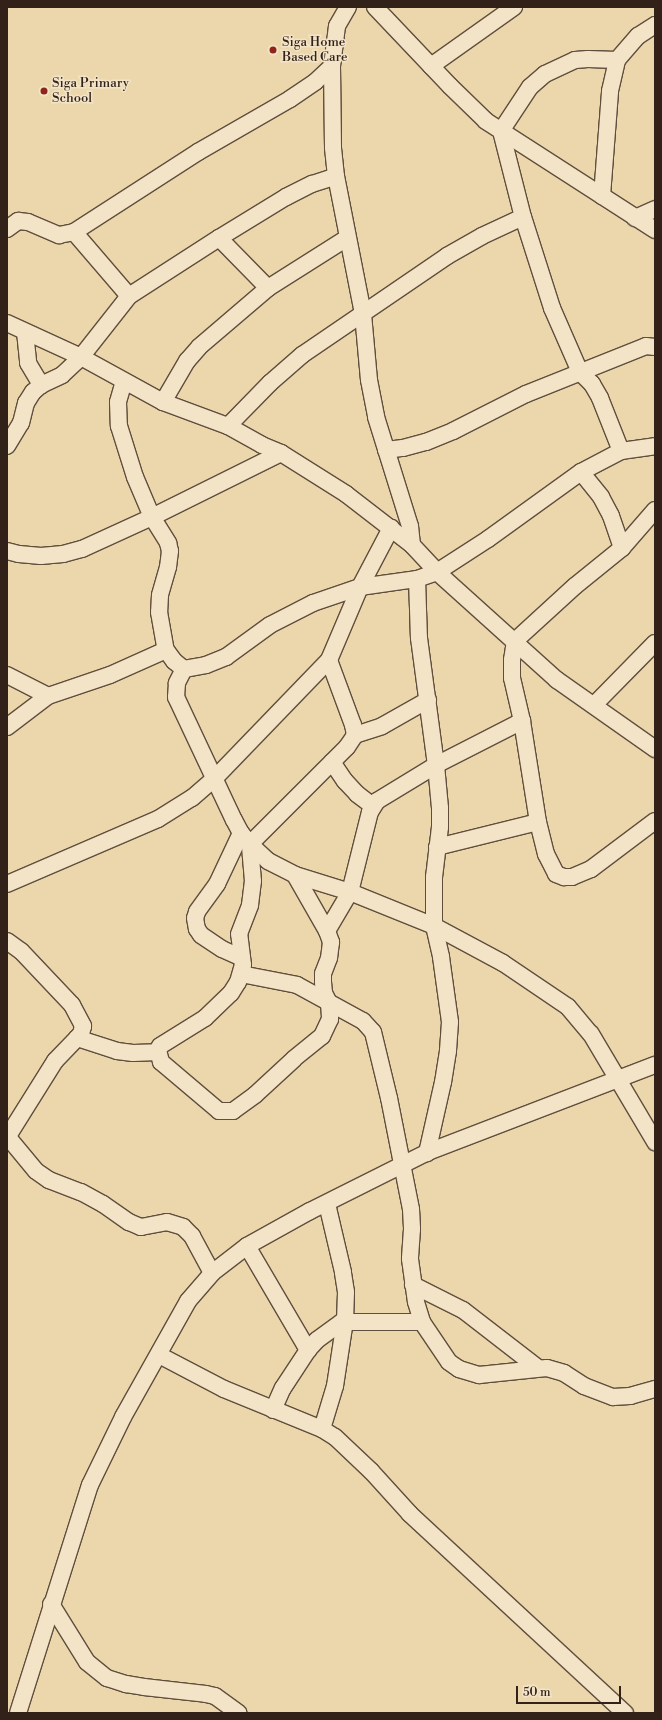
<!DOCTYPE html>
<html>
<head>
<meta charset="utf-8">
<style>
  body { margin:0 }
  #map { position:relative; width:662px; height:1720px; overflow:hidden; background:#ecd6ab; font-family:"Libre Bodoni",serif }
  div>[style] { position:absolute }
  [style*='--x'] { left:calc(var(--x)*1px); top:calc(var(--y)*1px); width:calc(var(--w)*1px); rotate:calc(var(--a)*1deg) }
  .roads { filter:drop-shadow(1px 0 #604e3d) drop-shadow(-1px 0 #604e3d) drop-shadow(0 1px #604e3d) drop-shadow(0 -1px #604e3d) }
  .street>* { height:16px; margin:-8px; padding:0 8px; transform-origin:8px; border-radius:8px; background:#f3e4c8 }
  .dots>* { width:11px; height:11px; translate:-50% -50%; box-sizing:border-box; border:2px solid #f3e4c8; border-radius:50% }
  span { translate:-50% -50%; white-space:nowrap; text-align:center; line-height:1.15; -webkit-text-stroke:3px #f3e4c8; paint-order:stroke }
  .poi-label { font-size:13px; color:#312118 }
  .left { translate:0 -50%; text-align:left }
  .frame { position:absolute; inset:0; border:8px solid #312118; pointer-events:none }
  .scale { position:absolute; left:516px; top:1686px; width:105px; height:18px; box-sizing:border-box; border:2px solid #312118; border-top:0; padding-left:5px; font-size:12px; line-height:14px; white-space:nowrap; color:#312118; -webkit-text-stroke:3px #f3e4c8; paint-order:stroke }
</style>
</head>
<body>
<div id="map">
  <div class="roads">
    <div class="street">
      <div style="--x:348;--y:7;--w:22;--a:120"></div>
      <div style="--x:337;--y:26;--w:40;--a:97.1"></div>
      <div style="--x:332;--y:66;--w:82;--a:89.3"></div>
      <div style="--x:333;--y:148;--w:28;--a:84"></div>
      <div style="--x:336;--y:176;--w:141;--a:78.9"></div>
      <div style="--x:363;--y:314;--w:66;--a:84.8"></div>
      <div style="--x:369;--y:380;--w:38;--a:79"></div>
      <div style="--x:376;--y:417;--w:114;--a:72.7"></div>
      <div style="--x:410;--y:526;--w:19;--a:84"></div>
      <div style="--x:375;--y:7;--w:109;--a:46.5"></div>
      <div style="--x:450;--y:86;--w:50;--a:44.2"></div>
      <div style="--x:486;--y:121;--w:201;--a:32.8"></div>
      <div style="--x:617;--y:60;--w:29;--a:-178"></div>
      <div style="--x:588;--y:59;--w:13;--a:176"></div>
      <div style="--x:575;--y:60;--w:33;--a:155"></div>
      <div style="--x:545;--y:74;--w:20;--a:139"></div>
      <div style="--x:530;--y:87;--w:53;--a:123.4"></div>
      <div style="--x:501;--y:131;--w:89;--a:75.7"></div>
      <div style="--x:523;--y:217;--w:96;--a:72.3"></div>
      <div style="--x:552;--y:308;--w:70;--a:66.4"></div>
      <div style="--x:580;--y:372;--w:17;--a:45"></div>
      <div style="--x:592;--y:384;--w:16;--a:60"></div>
      <div style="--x:600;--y:398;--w:57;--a:68.4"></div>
      <div style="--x:431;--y:66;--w:102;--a:-35.4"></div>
      <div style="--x:602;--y:196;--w:105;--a:-85.6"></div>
      <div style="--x:610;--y:91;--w:32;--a:-77"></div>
      <div style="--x:617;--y:60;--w:32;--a:-49"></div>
      <div style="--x:638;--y:36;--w:20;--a:-33"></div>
      <div style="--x:635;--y:218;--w:22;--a:-24"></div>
      <div style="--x:7;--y:229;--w:14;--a:-36"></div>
      <div style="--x:18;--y:221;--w:10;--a:6"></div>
      <div style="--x:28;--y:222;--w:34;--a:23"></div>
      <div style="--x:59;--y:235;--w:15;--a:-11"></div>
      <div style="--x:74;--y:232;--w:148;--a:-32.8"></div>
      <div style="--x:198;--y:152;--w:106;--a:-29.9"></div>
      <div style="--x:290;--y:99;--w:30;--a:-34"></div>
      <div style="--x:315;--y:82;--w:23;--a:-43"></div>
      <div style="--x:74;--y:232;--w:84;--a:49.3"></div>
      <div style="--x:219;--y:238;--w:70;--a:45.6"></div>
      <div style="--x:7;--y:323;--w:81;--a:24.7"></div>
      <div style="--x:81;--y:357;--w:94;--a:28.8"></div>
      <div style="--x:163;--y:402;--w:69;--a:20.3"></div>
      <div style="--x:228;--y:426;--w:39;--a:29"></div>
      <div style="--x:262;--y:445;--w:21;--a:23"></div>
      <div style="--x:281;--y:453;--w:77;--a:32.2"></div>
      <div style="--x:346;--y:494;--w:83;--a:37.7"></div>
      <div style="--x:412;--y:545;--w:37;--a:47"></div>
      <div style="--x:437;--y:572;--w:161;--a:42"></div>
      <div style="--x:557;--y:680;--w:120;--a:35.1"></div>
      <div style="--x:25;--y:332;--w:31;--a:84"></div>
      <div style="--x:28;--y:363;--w:26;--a:59"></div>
      <div style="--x:124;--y:381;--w:22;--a:106"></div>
      <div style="--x:118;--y:402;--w:24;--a:88"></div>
      <div style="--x:119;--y:426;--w:53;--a:72.6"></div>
      <div style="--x:135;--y:477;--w:43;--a:67"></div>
      <div style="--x:152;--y:517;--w:31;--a:58"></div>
      <div style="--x:168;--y:543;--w:8;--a:76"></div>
      <div style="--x:170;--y:551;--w:16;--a:97"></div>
      <div style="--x:168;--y:567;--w:29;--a:106"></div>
      <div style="--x:160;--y:595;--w:17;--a:93"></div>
      <div style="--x:159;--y:612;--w:39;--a:80"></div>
      <div style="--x:166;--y:650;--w:14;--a:54"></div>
      <div style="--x:174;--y:661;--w:13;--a:39"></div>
      <div style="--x:184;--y:669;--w:22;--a:-10"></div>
      <div style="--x:206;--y:665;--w:22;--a:-22"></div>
      <div style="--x:226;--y:657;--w:54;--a:-36"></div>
      <div style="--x:270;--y:625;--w:48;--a:-27.1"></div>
      <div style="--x:313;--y:603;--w:50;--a:-18.8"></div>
      <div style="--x:360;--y:587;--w:58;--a:-8"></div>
      <div style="--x:417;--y:579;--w:21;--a:-19"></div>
      <div style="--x:437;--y:572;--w:61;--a:-32.9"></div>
      <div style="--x:488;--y:539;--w:115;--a:-35.8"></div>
      <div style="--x:581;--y:472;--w:45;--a:-27.7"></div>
      <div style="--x:621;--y:451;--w:34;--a:-8"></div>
      <div style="--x:163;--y:402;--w:48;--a:-59.7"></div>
      <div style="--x:187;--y:361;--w:18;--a:-49"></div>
      <div style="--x:199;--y:347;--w:91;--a:-40.5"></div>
      <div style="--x:268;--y:288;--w:93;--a:-32.3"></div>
      <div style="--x:228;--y:426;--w:60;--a:-45.7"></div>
      <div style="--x:270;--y:383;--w:43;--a:-41.2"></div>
      <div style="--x:302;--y:355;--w:176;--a:-34.3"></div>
      <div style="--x:447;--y:256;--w:40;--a:-29.7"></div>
      <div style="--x:482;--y:236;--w:45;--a:-24.9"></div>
      <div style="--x:7;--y:446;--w:27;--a:-59"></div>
      <div style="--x:21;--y:423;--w:21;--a:-76"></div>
      <div style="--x:26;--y:403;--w:13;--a:-58"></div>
      <div style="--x:33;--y:392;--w:11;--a:-41"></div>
      <div style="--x:41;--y:385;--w:23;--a:-25"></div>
      <div style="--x:62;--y:375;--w:26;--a:-43"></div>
      <div style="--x:81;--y:357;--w:78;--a:-51.8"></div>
      <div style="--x:129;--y:296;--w:107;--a:-32.8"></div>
      <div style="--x:219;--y:238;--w:79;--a:-31.5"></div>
      <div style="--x:286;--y:197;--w:29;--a:-27"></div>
      <div style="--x:312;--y:184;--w:25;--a:-18"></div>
      <div style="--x:386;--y:450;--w:17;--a:-7"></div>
      <div style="--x:403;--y:448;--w:24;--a:-15"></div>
      <div style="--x:426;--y:442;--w:29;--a:-22"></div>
      <div style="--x:453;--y:431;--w:82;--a:-26.9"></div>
      <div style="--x:526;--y:394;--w:129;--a:-21.8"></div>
      <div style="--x:646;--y:346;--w:9;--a:6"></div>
      <div style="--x:581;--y:472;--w:32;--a:51"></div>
      <div style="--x:601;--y:497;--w:21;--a:62"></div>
      <div style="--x:611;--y:516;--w:34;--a:71"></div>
      <div style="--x:655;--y:510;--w:50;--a:131"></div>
      <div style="--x:622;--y:548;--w:60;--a:141"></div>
      <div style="--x:575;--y:586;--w:81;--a:137.5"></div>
      <div style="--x:515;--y:641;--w:19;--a:99"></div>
      <div style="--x:512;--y:660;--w:18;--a:90"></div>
      <div style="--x:512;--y:678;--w:44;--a:76.9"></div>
      <div style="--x:522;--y:721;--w:102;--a:81"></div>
      <div style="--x:538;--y:822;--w:33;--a:76"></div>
      <div style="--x:546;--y:854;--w:22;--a:63"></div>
      <div style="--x:556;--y:874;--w:9;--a:21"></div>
      <div style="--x:564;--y:877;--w:8;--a:0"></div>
      <div style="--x:572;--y:877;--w:21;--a:-23"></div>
      <div style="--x:591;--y:869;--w:80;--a:-36.9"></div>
      <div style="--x:7;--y:551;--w:12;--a:14"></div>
      <div style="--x:19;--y:554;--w:22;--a:5"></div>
      <div style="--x:41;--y:556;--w:22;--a:-5"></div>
      <div style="--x:63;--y:554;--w:20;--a:-15"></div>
      <div style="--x:82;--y:549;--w:77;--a:-24.6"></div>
      <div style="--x:152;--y:517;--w:144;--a:-26.4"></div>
      <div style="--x:417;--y:579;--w:59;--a:88.1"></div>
      <div style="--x:419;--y:638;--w:128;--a:82.4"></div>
      <div style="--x:436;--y:765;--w:43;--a:84.7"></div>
      <div style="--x:440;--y:808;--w:19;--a:90"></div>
      <div style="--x:440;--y:827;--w:50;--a:96.8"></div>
      <div style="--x:434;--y:877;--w:49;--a:90"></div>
      <div style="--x:434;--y:926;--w:32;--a:77"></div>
      <div style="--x:441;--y:957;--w:66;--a:82.1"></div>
      <div style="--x:450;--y:1022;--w:29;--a:94"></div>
      <div style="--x:448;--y:1051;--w:31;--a:99"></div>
      <div style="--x:443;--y:1082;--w:73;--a:102.7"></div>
      <div style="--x:184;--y:669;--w:16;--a:117"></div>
      <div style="--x:177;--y:683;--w:14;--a:94"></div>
      <div style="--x:176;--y:697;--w:136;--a:64.8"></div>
      <div style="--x:234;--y:820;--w:15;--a:62"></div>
      <div style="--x:241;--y:833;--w:14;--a:51"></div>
      <div style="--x:250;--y:844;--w:25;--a:43"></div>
      <div style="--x:268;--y:861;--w:30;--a:27"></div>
      <div style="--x:295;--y:875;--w:58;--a:17.2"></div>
      <div style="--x:350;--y:892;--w:91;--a:22"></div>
      <div style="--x:434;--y:926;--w:78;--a:28.2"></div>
      <div style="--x:503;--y:963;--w:78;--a:34.1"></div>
      <div style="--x:568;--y:1007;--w:35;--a:50"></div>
      <div style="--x:591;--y:1034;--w:126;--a:59.3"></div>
      <div style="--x:7;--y:675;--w:46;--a:27.1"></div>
      <div style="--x:594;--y:705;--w:87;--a:-45.5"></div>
      <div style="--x:7;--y:727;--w:51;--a:-37.1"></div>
      <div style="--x:48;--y:696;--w:65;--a:-18.7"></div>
      <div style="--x:110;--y:675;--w:61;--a:-24.1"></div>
      <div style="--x:355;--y:735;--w:28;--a:-18"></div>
      <div style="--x:382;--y:726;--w:53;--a:-29.5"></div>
      <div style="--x:332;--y:762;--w:23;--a:56"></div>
      <div style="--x:345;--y:781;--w:18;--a:47"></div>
      <div style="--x:357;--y:794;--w:20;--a:37"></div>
      <div style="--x:241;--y:833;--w:56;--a:115.2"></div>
      <div style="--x:217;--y:884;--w:34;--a:126"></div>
      <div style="--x:197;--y:912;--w:6;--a:108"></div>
      <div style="--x:195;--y:918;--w:11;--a:80"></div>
      <div style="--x:197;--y:929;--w:7;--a:56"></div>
      <div style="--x:201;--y:935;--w:25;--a:34"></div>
      <div style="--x:222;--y:949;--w:22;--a:24"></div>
      <div style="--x:437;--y:847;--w:104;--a:-13.9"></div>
      <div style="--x:295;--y:875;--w:64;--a:60.3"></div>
      <div style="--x:327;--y:931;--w:12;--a:70"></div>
      <div style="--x:331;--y:942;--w:16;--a:97"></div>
      <div style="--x:329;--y:958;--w:17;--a:111"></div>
      <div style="--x:323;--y:974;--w:8;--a:90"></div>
      <div style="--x:323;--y:982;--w:11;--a:85"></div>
      <div style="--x:324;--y:993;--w:11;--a:63"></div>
      <div style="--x:329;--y:1003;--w:16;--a:86"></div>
      <div style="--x:330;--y:1019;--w:19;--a:115"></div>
      <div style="--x:322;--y:1036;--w:36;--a:141"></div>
      <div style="--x:294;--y:1059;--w:53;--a:137.3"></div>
      <div style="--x:255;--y:1095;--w:27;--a:144"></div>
      <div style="--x:233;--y:1111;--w:14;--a:180"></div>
      <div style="--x:219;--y:1111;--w:76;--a:-139.8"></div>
      <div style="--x:161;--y:1062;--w:12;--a:-104"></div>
      <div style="--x:158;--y:1050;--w:4;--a:-63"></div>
      <div style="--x:160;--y:1046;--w:53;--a:-31.9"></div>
      <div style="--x:205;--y:1018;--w:36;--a:-44"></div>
      <div style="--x:231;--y:993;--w:13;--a:-58"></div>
      <div style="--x:238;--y:982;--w:18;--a:-74"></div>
      <div style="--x:243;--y:965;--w:31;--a:-97"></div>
      <div style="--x:239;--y:934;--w:31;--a:-69"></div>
      <div style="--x:250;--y:905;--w:24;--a:-83"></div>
      <div style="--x:253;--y:881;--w:37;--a:-95"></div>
      <div style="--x:250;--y:844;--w:137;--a:-45"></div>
      <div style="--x:347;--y:747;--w:14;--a:-56"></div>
      <div style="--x:355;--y:735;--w:10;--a:-101"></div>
      <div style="--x:353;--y:725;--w:69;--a:-110.3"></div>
      <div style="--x:7;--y:884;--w:164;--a:-23.3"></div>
      <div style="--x:158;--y:819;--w:40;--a:-32"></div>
      <div style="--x:192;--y:798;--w:29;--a:-41"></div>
      <div style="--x:214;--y:779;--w:165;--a:-46"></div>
      <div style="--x:329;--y:660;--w:79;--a:-67"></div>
      <div style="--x:360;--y:587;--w:67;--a:-62.3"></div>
      <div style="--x:327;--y:931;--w:45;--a:-59.5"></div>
      <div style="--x:350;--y:892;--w:82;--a:-76"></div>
      <div style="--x:370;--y:812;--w:13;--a:-58"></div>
      <div style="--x:377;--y:801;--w:69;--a:-31.4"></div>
      <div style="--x:436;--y:765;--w:97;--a:-27.1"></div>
      <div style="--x:7;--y:941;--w:17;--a:36"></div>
      <div style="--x:21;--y:951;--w:74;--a:46.6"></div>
      <div style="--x:72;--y:1005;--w:24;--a:62"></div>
      <div style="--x:83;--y:1026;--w:8;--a:104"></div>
      <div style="--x:81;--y:1034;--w:37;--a:134"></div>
      <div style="--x:55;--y:1061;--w:89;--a:122.1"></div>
      <div style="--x:241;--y:974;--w:57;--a:11.1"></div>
      <div style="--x:297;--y:985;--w:75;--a:28.6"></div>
      <div style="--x:363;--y:1021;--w:15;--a:48"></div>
      <div style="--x:373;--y:1032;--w:68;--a:76.4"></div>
      <div style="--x:389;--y:1098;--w:113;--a:78.8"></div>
      <div style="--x:411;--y:1209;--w:20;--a:87"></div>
      <div style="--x:412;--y:1229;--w:30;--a:94"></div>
      <div style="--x:410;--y:1259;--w:43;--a:82.1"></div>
      <div style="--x:416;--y:1302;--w:21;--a:73"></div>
      <div style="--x:422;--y:1322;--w:48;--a:56"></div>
      <div style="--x:449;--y:1362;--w:12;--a:35"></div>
      <div style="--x:459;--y:1369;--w:21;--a:17"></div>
      <div style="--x:479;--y:1375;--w:68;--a:-5.9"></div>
      <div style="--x:547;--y:1368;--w:18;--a:16"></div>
      <div style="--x:564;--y:1373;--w:24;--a:33"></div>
      <div style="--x:584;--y:1386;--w:31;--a:21"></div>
      <div style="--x:613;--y:1397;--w:17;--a:-3"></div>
      <div style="--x:630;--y:1396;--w:26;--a:-16"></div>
      <div style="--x:77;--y:1038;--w:42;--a:18"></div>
      <div style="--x:117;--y:1051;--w:16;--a:7"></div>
      <div style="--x:133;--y:1053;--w:25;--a:-2"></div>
      <div style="--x:7;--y:1136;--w:45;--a:50.4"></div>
      <div style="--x:36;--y:1171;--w:16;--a:35"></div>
      <div style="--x:49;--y:1180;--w:34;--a:21"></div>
      <div style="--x:81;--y:1192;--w:25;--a:29"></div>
      <div style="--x:103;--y:1204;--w:32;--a:35"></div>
      <div style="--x:129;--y:1222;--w:13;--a:23"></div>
      <div style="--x:141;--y:1227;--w:26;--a:-11"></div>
      <div style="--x:167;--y:1222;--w:17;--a:17"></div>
      <div style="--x:183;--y:1227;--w:13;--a:45"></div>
      <div style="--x:192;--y:1236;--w:42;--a:61.6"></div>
      <div style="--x:247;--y:1246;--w:121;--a:59.6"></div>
      <div style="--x:413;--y:1285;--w:56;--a:26.6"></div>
      <div style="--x:463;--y:1310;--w:95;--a:37.7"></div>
      <div style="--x:159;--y:1355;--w:73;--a:27.6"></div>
      <div style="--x:224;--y:1389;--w:106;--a:22.2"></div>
      <div style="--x:322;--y:1429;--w:15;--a:32"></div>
      <div style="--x:335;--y:1437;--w:50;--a:43.4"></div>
      <div style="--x:371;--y:1471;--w:58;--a:47.8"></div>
      <div style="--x:410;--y:1514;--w:293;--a:42.8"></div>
      <div style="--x:273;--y:1410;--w:24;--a:-66"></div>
      <div style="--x:283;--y:1388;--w:45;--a:-56.7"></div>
      <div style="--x:308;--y:1350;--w:13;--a:-48"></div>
      <div style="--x:317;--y:1340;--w:31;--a:-36"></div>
      <div style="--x:342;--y:1322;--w:80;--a:0"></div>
      <div style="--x:322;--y:1429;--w:45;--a:-73.2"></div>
      <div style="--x:335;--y:1386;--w:66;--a:-81.3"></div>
      <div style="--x:345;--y:1321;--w:29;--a:-88"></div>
      <div style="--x:346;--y:1292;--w:20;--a:-99"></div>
      <div style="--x:343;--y:1272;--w:70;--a:-103.2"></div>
      <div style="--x:51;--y:1604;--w:68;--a:58.2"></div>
      <div style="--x:87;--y:1662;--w:26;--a:39"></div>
      <div style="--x:107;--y:1678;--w:20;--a:18"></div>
      <div style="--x:126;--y:1684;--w:18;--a:9"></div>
      <div style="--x:144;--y:1687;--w:62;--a:6.4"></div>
      <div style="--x:206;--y:1694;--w:9;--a:13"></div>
      <div style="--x:215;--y:1696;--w:29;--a:36"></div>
      <div style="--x:18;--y:1713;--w:239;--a:-72.5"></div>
      <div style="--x:90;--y:1485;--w:76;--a:-64.1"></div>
      <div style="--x:123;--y:1417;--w:133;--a:-60.7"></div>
      <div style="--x:188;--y:1301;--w:37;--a:-49"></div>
      <div style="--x:212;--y:1273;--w:44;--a:-37.6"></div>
      <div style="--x:247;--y:1246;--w:72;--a:-29.1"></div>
      <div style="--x:310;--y:1211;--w:132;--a:-26.6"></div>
      <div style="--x:428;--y:1152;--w:243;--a:-21"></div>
    </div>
  </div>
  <div class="dots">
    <div style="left:273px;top:50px;background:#8f2418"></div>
    <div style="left:44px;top:91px;background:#8f2418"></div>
  </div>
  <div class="poi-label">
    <span class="left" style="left:282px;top:50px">Siga Home<br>Based Care</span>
    <span class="left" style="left:52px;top:91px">Siga Primary<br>School</span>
  </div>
  <div class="frame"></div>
  <div class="scale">50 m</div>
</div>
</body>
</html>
